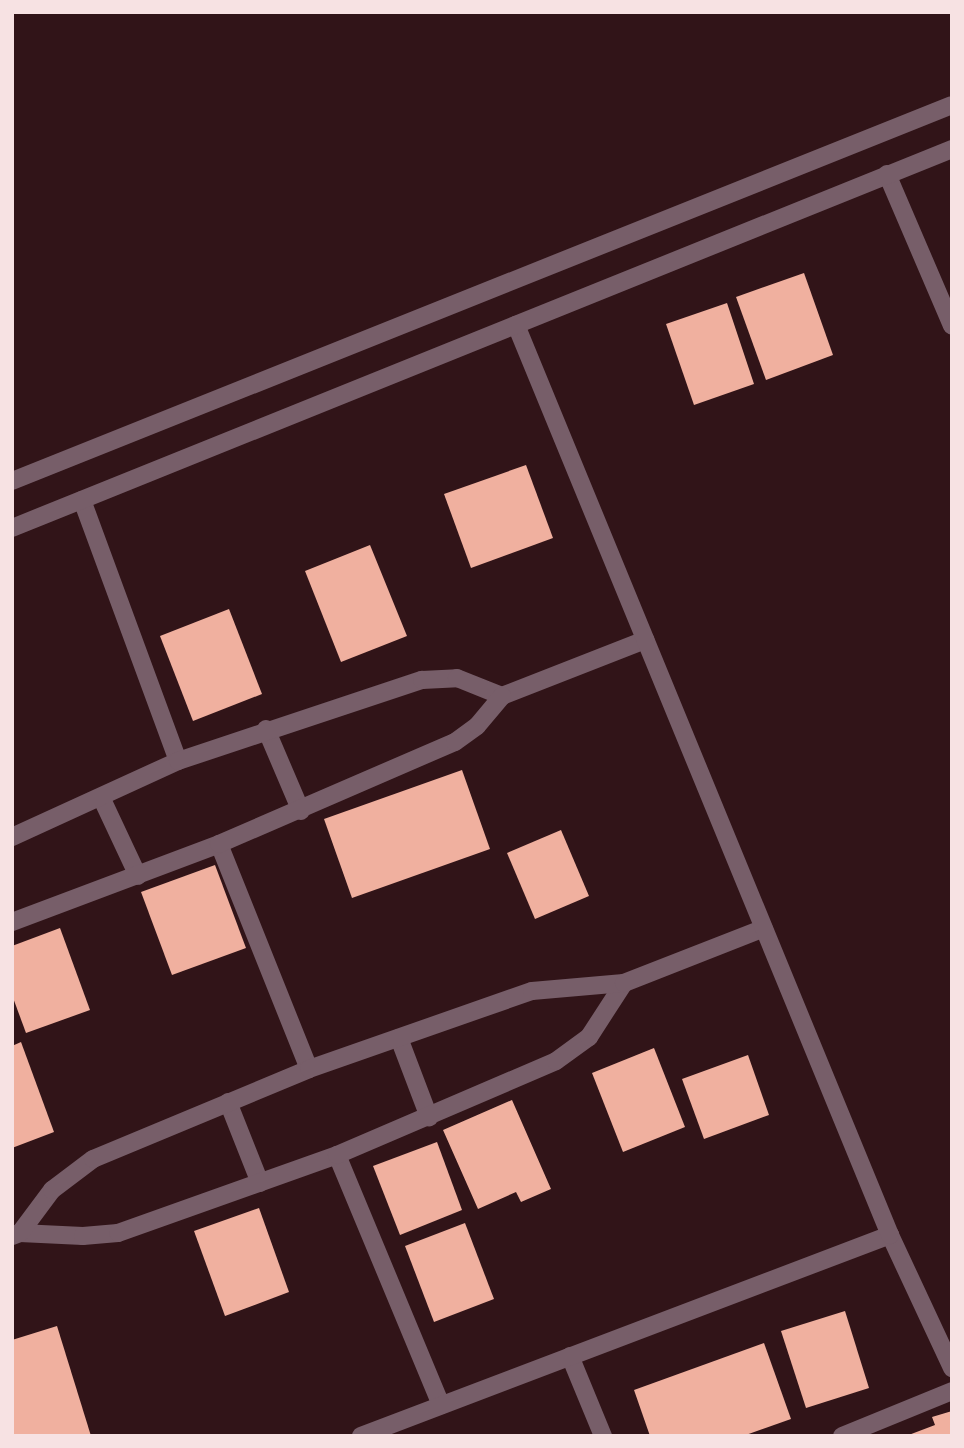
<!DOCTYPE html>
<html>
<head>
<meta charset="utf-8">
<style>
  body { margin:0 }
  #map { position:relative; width:964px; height:1448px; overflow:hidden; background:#311418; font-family:"Source Sans 3",sans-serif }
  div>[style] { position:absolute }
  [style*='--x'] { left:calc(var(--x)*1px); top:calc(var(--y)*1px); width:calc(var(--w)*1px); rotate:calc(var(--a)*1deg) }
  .building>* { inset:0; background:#f0b09f }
  .minor>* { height:18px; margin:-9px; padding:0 9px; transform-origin:9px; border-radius:9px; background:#775e69 }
  .tertiary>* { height:18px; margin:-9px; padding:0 9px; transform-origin:9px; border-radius:9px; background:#775e69 }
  span { translate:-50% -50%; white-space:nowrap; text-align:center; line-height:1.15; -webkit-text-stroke:7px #100506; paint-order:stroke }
  .frame { position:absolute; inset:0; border:14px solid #f7e2e3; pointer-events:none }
</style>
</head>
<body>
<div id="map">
  <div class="building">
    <div style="clip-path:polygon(804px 273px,833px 355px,766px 380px,736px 297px)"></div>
    <div style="clip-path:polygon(727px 303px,754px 384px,694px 405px,666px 324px)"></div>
    <div style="clip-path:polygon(526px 465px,553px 538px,471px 568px,444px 494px)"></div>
    <div style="clip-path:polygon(370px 545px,407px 636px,341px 662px,305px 571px)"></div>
    <div style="clip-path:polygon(229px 609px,262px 694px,193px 721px,160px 636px)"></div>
    <div style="clip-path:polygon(462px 770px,490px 849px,352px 898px,324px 819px)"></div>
    <div style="clip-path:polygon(561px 830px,589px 896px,535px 919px,507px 853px)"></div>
    <div style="clip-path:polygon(215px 865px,246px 948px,172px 975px,141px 892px)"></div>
    <div style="clip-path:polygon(60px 928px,90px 1010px,26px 1033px,12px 995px,12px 946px)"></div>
    <div style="clip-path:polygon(21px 1042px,54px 1132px,12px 1148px,12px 1046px)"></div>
    <div style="clip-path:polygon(654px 1048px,685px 1127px,623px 1152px,592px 1073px)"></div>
    <div style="clip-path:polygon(748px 1055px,769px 1115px,704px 1139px,682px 1079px)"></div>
    <div style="clip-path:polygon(512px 1100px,551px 1189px,521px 1202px,516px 1192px,478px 1209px,443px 1130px)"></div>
    <div style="clip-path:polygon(437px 1142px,462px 1210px,400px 1235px,373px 1166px)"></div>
    <div style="clip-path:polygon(259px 1208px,289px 1292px,225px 1316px,194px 1231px)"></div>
    <div style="clip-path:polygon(465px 1223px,494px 1299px,434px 1322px,405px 1246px)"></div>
    <div style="clip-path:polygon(845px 1311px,869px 1388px,806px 1408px,781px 1331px)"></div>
    <div style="clip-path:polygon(57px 1326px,91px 1436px,12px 1436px,12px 1340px)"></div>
    <div style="clip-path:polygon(764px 1343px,791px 1419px,743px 1436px,650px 1436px,634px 1390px)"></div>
    <div style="clip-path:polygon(952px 1411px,952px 1436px,906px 1436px,935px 1425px,932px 1417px)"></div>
  </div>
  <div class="minor">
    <div style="--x:887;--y:174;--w:165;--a:66.8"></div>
    <div style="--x:82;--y:500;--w:278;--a:69.8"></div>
    <div style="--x:266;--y:729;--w:89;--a:66.9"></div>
    <div style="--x:101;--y:797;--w:87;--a:64.9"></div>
    <div style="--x:12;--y:837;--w:183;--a:-24.6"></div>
    <div style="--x:178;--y:761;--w:257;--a:-18.4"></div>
    <div style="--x:422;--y:680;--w:35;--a:-3"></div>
    <div style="--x:457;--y:678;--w:48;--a:21.8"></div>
    <div style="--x:502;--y:696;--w:154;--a:-21.4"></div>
    <div style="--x:219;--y:844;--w:242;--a:68.2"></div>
    <div style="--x:12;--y:922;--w:221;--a:-20.6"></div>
    <div style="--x:219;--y:844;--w:257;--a:-23.4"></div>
    <div style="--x:455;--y:742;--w:27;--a:-36"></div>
    <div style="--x:477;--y:726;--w:39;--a:-50"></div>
    <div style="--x:399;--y:1038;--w:85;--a:69.2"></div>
    <div style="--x:228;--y:1102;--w:87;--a:68.4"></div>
    <div style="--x:337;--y:1155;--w:271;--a:67.4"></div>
    <div style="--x:20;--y:1233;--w:63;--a:2.7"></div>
    <div style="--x:83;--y:1236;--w:35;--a:-5"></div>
    <div style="--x:118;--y:1233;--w:232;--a:-19.6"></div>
    <div style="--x:337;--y:1155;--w:238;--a:-23.2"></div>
    <div style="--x:556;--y:1061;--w:41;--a:-36"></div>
    <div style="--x:589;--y:1037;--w:64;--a:-57.1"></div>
    <div style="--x:890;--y:1235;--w:147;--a:65"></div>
    <div style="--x:12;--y:1236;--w:9;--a:-21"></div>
    <div style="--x:20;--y:1233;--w:54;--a:-53.3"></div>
    <div style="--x:52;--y:1190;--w:51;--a:-37.1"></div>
    <div style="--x:93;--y:1159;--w:234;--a:-22.6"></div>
    <div style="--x:309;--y:1069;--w:236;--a:-19.3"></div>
    <div style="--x:532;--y:991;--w:92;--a:-5"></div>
    <div style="--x:624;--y:983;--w:150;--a:-21.4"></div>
    <div style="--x:570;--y:1356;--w:87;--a:67.6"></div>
    <div style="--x:361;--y:1436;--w:566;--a:-20.8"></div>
    <div style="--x:890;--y:1235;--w:984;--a:-112.34"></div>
    <div style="--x:842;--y:1436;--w:119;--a:-22.2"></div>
  </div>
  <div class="tertiary">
    <div style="--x:12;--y:481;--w:1012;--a:-21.8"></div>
    <div style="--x:12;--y:528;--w:1014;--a:-21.96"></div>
  </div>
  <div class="frame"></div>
</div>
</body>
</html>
